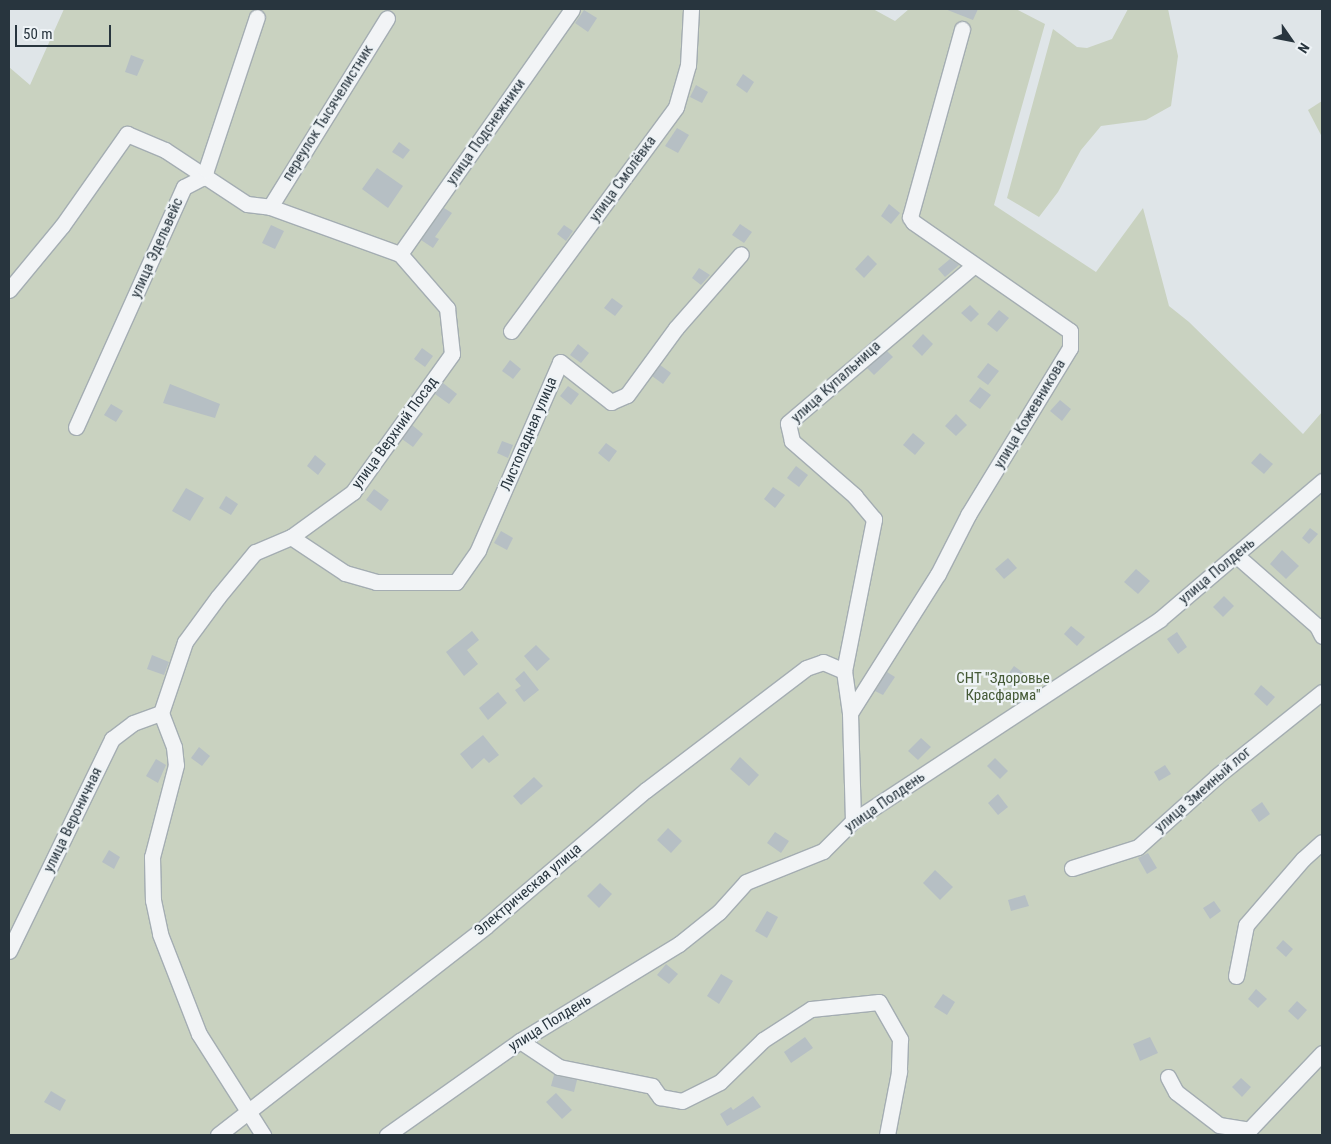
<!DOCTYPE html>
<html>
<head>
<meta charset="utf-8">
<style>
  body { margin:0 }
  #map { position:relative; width:1331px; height:1144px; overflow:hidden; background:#dfe5e8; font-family:"Roboto Condensed",sans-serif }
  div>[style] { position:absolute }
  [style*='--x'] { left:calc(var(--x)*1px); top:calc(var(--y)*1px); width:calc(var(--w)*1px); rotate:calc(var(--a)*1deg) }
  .green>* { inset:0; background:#c9d2c0 }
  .building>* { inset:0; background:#b6bfc4 }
  .roads { filter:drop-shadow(1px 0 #a4adb2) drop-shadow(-1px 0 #a4adb2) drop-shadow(0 1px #a4adb2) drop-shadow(0 -1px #a4adb2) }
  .minor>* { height:15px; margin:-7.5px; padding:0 7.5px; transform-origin:7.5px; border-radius:7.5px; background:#f2f4f6 }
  span { translate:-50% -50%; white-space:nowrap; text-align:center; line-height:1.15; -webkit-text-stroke:4.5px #eef3f6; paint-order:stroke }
  .street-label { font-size:15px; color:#28353e }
  .park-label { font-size:15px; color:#455a36 }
  .frame { position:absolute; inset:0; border:10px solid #28353e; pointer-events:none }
  .north { position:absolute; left:1266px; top:15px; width:50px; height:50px; -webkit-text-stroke:4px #eef3f6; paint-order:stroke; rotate:123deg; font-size:14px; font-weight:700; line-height:20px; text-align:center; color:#28353e }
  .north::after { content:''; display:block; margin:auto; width:18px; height:22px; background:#28353e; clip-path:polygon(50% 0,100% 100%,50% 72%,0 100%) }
  .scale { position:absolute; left:15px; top:25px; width:96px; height:22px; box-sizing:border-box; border:2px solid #28353e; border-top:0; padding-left:6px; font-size:15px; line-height:18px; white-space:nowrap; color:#28353e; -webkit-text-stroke:4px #eef3f6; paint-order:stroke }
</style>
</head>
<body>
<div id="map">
  <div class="green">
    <div style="clip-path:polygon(64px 9px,873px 9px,895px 21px,909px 9px,1016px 9px,1045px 24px,994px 205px,1096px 272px,1143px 208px,1169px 306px,1189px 322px,1303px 434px,1322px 412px,1322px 1135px,9px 1135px,9px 67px,30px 85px)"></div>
    <div style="clip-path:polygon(1128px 9px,1168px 9px,1178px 56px,1171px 106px,1146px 120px,1101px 126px,1081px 150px,1058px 192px,1039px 217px,1007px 198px,1053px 29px,1077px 47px,1087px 48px,1112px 39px)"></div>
    <div style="clip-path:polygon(1322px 101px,1322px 137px,1308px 110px)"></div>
  </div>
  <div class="building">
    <div style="clip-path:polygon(945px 9px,978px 9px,973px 20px)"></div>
    <div style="clip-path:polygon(584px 10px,597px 18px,588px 32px,575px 23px)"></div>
    <div style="clip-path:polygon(131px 55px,144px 60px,137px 76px,125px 72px)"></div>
    <div style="clip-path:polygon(743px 74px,754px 82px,747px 93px,736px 85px)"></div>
    <div style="clip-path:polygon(696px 85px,708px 92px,702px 103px,690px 97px)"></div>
    <div style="clip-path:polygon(677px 128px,689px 135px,678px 153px,665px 146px)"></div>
    <div style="clip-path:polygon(399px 142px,410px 150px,403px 159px,392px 152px)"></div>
    <div style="clip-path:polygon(377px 168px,403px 186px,388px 208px,362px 189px)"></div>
    <div style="clip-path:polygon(889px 204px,900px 213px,891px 224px,881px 216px)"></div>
    <div style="clip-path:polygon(444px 208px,452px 213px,435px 237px,439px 239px,433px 248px,421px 240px)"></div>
    <div style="clip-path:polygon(740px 224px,752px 232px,744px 243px,732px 235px)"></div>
    <div style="clip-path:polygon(271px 225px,284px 231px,275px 249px,262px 243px)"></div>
    <div style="clip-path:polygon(564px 225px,573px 231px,566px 241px,557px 234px)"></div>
    <div style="clip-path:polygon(868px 255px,877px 264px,864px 278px,855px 269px)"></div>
    <div style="clip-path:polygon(950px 259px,959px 265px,945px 277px,938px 269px)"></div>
    <div style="clip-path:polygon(699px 268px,710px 275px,701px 285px,692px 278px)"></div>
    <div style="clip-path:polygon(612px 298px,623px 306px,615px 316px,604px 308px)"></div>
    <div style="clip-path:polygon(970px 305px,979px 314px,971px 322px,961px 313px)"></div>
    <div style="clip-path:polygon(999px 310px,1009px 318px,997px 332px,987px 324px)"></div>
    <div style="clip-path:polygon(923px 334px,933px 344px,922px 356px,912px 346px)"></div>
    <div style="clip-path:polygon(578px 344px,589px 353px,581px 363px,570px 355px)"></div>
    <div style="clip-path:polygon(422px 348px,433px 356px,425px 367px,414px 359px)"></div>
    <div style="clip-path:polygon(887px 351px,893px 357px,874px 375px,867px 368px)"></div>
    <div style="clip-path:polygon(510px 360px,521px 369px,513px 379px,502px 371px)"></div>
    <div style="clip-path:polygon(988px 363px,999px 371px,988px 385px,977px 377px)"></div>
    <div style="clip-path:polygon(660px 365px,671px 373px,663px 384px,652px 376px)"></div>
    <div style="clip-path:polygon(443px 383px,457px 394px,449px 404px,435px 394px)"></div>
    <div style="clip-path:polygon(170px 384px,220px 404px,215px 418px,163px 403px)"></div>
    <div style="clip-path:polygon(568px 386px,579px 394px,571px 405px,560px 396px)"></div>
    <div style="clip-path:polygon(980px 387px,991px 395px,980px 409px,969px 401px)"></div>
    <div style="clip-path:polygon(1060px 400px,1071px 409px,1062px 421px,1050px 411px)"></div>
    <div style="clip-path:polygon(111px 404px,123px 411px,116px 422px,104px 415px)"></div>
    <div style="clip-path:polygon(956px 414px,967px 425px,956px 436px,945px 426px)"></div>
    <div style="clip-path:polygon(412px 425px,423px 434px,413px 447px,402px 439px)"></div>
    <div style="clip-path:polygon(913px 433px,925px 443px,915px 455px,903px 445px)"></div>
    <div style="clip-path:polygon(502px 441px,513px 445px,508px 458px,497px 453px)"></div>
    <div style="clip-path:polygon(606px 443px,617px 451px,609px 462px,598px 453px)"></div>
    <div style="clip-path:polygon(1260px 453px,1273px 464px,1264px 474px,1251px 463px)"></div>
    <div style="clip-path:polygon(315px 455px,326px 464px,318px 475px,307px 466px)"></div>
    <div style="clip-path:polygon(796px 466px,808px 475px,799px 487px,787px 478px)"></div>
    <div style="clip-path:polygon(773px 487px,785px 495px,775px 508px,764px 499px)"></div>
    <div style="clip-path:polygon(186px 488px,204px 498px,190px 521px,172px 511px)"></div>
    <div style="clip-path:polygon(374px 489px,389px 500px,381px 511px,366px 500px)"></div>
    <div style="clip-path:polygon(226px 496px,238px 504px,231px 515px,219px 508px)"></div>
    <div style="clip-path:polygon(1310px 528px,1318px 534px,1309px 544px,1302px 538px)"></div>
    <div style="clip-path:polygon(501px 531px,513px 538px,507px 550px,494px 543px)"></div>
    <div style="clip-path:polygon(1282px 550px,1299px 566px,1286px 579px,1270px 564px)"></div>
    <div style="clip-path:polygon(1008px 558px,1017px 568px,1004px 579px,995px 569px)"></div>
    <div style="clip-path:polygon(1136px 569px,1150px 581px,1138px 594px,1124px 582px)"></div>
    <div style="clip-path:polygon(1224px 596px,1234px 606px,1223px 617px,1213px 607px)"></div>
    <div style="clip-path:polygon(1071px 626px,1085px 637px,1077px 646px,1064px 634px)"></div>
    <div style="clip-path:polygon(472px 631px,479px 640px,467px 650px,478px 664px,464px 676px,446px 652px)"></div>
    <div style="clip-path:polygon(1177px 632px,1187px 647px,1178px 654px,1167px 639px)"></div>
    <div style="clip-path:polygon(536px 645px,550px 659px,537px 671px,524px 656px)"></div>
    <div style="clip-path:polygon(152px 655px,169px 662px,164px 675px,147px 669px)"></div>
    <div style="clip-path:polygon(1014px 666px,1025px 674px,1014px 689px,1003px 681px)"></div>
    <div style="clip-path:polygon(524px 671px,539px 690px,524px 702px,515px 690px,521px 686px,515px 679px)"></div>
    <div style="clip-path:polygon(887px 672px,895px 677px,883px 695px,875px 691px)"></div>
    <div style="clip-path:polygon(1261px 685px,1275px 697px,1267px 706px,1254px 694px)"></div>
    <div style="clip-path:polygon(498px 692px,507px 703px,488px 720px,479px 708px)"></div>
    <div style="clip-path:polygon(483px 735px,499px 755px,489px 763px,484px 758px,472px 769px,460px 754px)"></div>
    <div style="clip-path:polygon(921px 738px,931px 747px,918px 760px,908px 751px)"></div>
    <div style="clip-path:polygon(199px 747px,210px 756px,202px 766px,191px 758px)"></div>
    <div style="clip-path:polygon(740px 757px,759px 775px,749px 786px,730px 769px)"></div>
    <div style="clip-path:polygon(995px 758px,1008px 771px,1000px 779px,987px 766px)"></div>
    <div style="clip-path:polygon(156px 759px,166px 765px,158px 783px,146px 776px)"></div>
    <div style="clip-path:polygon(1165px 765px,1171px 774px,1159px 781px,1154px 772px)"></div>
    <div style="clip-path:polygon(534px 777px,543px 786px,521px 805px,513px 796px)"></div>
    <div style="clip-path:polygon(998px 794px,1008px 807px,998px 815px,988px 803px)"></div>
    <div style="clip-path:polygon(1262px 802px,1270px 814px,1259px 822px,1251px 810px)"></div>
    <div style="clip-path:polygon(668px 828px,682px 841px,671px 853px,657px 840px)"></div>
    <div style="clip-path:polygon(775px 832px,789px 841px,781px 853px,767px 843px)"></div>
    <div style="clip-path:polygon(109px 850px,120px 857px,114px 869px,102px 862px)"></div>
    <div style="clip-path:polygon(1148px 853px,1157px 868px,1147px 874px,1138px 858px)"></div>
    <div style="clip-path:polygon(935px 870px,953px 887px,940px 900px,923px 883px)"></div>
    <div style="clip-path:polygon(600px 883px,612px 894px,599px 908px,587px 896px)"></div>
    <div style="clip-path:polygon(1025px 895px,1029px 906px,1011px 911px,1008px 900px)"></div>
    <div style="clip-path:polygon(1214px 901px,1221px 911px,1210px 919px,1203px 908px)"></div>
    <div style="clip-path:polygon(767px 911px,778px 917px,767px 938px,755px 931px)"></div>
    <div style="clip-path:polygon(1283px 940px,1293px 949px,1286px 957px,1276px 948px)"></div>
    <div style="clip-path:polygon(666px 964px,678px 974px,669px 984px,657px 975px)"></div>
    <div style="clip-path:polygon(721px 974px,733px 981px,719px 1004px,707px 996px)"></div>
    <div style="clip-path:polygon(1256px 989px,1267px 999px,1258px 1008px,1248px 999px)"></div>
    <div style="clip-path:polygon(943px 994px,955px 1002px,947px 1015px,934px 1007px)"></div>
    <div style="clip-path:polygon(1297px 1001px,1307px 1010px,1298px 1020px,1288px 1011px)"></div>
    <div style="clip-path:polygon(805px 1037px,813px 1048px,791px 1063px,784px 1052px)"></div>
    <div style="clip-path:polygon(1150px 1037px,1158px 1053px,1140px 1061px,1133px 1044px)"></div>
    <div style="clip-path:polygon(554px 1075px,577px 1080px,574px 1092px,551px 1086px)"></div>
    <div style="clip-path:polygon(1241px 1078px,1251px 1087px,1242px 1097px,1232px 1087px)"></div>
    <div style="clip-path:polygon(51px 1091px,66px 1100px,60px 1111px,44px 1102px)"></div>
    <div style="clip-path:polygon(556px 1093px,572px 1110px,562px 1119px,546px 1102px)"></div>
    <div style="clip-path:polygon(753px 1096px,761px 1107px,727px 1126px,720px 1114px,731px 1107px,733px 1110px)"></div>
  </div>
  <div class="roads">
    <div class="minor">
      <div style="--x:270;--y:207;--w:222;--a:-58.2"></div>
      <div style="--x:400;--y:254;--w:299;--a:-54.9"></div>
      <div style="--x:9;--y:290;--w:83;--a:-50.4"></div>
      <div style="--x:62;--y:226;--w:113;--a:-54.8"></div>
      <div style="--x:127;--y:134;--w:41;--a:22.8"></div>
      <div style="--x:165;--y:150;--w:98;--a:33.4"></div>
      <div style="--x:247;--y:204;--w:23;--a:7"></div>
      <div style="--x:270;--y:207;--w:138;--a:19.9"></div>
      <div style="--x:400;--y:254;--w:72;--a:49"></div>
      <div style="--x:447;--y:308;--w:46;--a:83.8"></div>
      <div style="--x:452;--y:354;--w:170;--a:125.7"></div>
      <div style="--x:353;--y:492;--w:77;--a:144"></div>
      <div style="--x:291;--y:537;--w:39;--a:157"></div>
      <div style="--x:255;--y:552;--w:58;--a:129.4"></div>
      <div style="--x:218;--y:597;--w:56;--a:126.3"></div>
      <div style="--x:185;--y:642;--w:75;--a:108.7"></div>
      <div style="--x:161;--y:713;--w:36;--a:69"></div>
      <div style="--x:174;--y:747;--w:18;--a:84"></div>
      <div style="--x:176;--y:765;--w:95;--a:104.6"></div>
      <div style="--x:152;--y:857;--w:43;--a:88.7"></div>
      <div style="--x:153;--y:900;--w:35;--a:78"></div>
      <div style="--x:160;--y:934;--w:107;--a:68.7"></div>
      <div style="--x:199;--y:1034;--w:120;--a:57.6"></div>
      <div style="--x:511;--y:331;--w:278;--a:-53.6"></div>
      <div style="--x:676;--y:107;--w:44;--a:-74.1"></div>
      <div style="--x:688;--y:65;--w:56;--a:-86.9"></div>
      <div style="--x:76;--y:427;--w:263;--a:-65.8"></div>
      <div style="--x:184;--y:187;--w:20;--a:-27"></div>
      <div style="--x:202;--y:178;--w:9;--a:-63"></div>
      <div style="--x:206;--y:170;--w:161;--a:-71.6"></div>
      <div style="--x:291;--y:537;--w:65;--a:33.7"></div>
      <div style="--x:345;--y:573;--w:32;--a:16"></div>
      <div style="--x:376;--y:582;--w:80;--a:0"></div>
      <div style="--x:456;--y:582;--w:39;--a:-55"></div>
      <div style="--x:478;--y:550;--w:205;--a:-66.4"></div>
      <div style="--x:560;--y:362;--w:65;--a:38.1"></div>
      <div style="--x:611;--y:402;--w:17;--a:-24"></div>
      <div style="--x:627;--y:395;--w:83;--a:-53.8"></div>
      <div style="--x:676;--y:328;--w:98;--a:-48.7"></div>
      <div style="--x:1237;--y:556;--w:106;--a:41.2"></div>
      <div style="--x:1317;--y:626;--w:11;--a:63"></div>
      <div style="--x:850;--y:713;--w:42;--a:-98.1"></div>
      <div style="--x:844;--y:671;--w:155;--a:-78.8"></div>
      <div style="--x:874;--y:519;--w:30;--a:-130"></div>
      <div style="--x:855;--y:496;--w:84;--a:-138.9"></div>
      <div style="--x:792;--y:441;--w:18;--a:-103"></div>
      <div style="--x:788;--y:423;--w:244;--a:-40.3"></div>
      <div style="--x:853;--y:821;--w:108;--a:-91.6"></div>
      <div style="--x:850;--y:713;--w:165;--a:-57.7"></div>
      <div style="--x:938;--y:574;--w:66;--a:-63"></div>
      <div style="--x:968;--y:515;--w:196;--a:-58.6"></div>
      <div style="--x:1070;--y:348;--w:17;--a:-90"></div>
      <div style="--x:1070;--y:331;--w:191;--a:-145.2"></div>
      <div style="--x:913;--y:222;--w:6;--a:-121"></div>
      <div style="--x:910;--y:217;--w:195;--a:-74.5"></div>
      <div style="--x:1072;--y:868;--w:69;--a:-17.7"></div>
      <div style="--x:1138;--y:847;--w:106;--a:-41.9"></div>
      <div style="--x:1217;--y:776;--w:134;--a:-38.7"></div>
      <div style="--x:9;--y:951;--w:236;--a:-64.1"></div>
      <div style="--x:112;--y:739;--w:26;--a:-37"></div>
      <div style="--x:133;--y:723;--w:30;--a:-20"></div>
      <div style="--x:1236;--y:976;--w:52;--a:-78.9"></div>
      <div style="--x:1246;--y:925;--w:87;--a:-49.2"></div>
      <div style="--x:1303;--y:859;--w:25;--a:-42"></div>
      <div style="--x:520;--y:1041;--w:47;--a:33.7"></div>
      <div style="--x:559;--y:1067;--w:95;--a:11.5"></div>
      <div style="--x:652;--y:1086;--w:14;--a:54"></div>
      <div style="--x:660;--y:1097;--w:22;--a:10"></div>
      <div style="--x:682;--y:1101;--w:42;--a:-26.6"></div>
      <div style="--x:720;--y:1082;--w:60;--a:-44.3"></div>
      <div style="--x:763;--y:1040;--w:57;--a:-32.9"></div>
      <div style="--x:811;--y:1009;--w:68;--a:-5.9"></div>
      <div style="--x:879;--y:1002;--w:43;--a:60.4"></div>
      <div style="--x:900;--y:1039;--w:33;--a:92"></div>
      <div style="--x:899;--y:1072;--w:64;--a:100.8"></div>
      <div style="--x:1168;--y:1077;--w:17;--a:62"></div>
      <div style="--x:1176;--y:1092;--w:54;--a:37.5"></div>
      <div style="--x:1219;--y:1125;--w:30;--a:9"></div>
      <div style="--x:1249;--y:1130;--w:106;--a:-46.5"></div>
      <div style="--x:218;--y:1135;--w:340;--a:-37.9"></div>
      <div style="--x:486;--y:926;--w:210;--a:-40.4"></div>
      <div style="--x:646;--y:790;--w:201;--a:-37.3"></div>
      <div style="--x:806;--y:668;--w:18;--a:-19"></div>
      <div style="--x:823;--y:662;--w:23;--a:23"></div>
      <div style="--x:387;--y:1135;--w:163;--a:-35.3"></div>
      <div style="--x:520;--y:1041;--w:186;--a:-31.4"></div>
      <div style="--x:679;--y:944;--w:51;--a:-38.7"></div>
      <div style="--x:719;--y:912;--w:40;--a:-48"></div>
      <div style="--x:746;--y:882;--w:83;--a:-21.9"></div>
      <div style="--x:823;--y:851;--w:42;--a:-45"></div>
      <div style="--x:853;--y:821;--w:367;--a:-33.3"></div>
      <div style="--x:1160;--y:619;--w:213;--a:-40.4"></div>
    </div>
  </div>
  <div class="street-label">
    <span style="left:328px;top:113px;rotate:-58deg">переулок Тысячелистник</span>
    <span style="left:486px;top:132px;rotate:-55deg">улица Подснежники</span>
    <span style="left:623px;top:179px;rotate:-54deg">улица Смолёвка</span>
    <span style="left:157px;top:248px;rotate:-66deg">улица Эдельвейс</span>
    <span style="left:836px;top:382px;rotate:-42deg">улица Купальница</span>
    <span style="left:1030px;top:414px;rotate:-59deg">улица Кожевникова</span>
    <span style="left:395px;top:433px;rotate:-54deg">улица Верхний Посад</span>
    <span style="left:529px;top:434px;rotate:-67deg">Листопадная улица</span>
    <span style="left:1217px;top:571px;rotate:-40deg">улица Полдень</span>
    <span style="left:1203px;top:790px;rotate:-41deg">улица Змеиный лог</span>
    <span style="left:885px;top:802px;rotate:-35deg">улица Полдень</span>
    <span style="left:73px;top:820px;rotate:-64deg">улица Вероничная</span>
    <span style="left:528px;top:890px;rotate:-40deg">Электрическая улица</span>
    <span style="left:550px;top:1023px;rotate:-32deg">улица Полдень</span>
  </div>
  <div class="park-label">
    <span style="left:1003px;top:687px">СНТ "Здоровье<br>Красфарма"</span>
  </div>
  <div class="frame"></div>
  <div class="north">N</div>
  <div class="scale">50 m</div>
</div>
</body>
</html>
